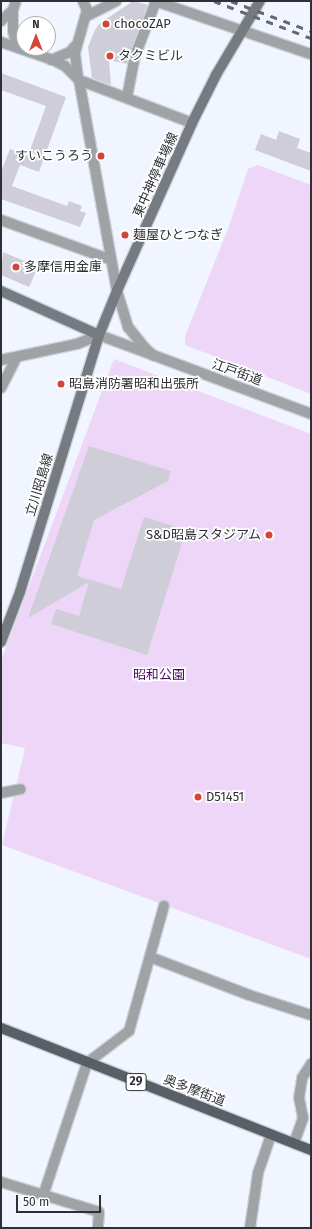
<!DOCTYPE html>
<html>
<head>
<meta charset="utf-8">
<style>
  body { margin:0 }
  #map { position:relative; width:312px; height:1229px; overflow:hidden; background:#f0f5ff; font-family:"Fira Sans","Noto Sans JP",sans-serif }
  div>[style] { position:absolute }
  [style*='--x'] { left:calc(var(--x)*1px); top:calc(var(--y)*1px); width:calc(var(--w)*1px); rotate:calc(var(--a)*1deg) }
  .green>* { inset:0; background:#edd6f8 }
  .building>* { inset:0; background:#cecdd8 }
  .roads { filter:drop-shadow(1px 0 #cdd2da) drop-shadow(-1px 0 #cdd2da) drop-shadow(0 1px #cdd2da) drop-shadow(0 -1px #cdd2da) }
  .minor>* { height:10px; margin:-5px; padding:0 5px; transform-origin:5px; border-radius:5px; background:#9fa3a6 }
  .tertiary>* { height:10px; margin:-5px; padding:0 5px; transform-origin:5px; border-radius:5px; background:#9fa3a6 }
  .secondary>* { height:10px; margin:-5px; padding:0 5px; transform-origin:5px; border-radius:5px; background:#757b80 }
  .primary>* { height:10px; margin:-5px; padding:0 5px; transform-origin:5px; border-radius:5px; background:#585f65 }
  .rail>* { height:3px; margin-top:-1.5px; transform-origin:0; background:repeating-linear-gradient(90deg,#65686d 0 7px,transparent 0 14px) }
  .dots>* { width:11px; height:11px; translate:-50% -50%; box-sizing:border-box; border:2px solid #fff; border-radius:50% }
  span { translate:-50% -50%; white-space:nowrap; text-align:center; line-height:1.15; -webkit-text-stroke:3.5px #fff; paint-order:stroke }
  .shield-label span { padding:1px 3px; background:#fff; border:1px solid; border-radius:3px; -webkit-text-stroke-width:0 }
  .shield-label { font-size:12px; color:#2e3033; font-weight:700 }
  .poi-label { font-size:13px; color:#2e3033 }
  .left { translate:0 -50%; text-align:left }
  .right { translate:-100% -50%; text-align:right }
  .street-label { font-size:13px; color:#2e3033 }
  .park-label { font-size:13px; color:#4c0663 }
  .frame { position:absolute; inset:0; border:2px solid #2e3033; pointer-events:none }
  .north { position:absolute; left:16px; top:16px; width:40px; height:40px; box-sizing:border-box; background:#fff; border:1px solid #abacad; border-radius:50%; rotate:0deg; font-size:11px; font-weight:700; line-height:16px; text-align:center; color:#2e3033 }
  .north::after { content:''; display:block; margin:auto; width:14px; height:18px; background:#d24538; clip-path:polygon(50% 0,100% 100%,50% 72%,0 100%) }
  .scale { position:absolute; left:16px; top:1195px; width:85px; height:18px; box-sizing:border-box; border:2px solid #2e3033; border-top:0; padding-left:5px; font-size:12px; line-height:14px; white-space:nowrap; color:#2e3033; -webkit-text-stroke:3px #fff; paint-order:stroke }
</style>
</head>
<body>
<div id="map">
  <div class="green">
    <div style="clip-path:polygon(258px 165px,311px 185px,311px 394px,185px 345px,185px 336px,228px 229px,248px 169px)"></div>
    <div style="clip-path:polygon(114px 359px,311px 434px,311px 959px,2px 845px,25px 748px,1px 743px,1px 661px)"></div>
  </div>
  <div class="building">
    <div style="clip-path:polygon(133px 1px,148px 5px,127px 64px,109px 60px,111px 85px,92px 78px,88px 47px,95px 30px,99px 24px)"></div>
    <div style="clip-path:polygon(1px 73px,66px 97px,39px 172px,20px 165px,12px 186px,67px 206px,69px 201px,82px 206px,80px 211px,86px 213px,80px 227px,1px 199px,1px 172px,10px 149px,28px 156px,46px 106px,1px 90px)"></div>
    <div style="clip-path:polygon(279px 131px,300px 139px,297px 148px,311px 153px,311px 171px,255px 150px,261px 134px,276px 140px)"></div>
    <div style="clip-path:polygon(3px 252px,38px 267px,29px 287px,1px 275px)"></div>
    <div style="clip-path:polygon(89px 446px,171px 471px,168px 481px,94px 520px,77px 576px,121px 589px,144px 517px,186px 530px,147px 655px,51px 624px,56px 609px,79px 616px,89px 582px,28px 618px)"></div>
  </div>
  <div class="roads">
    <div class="minor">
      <div style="--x:155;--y:1;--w:165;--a:18.8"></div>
      <div style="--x:85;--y:17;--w:35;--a:-27"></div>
      <div style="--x:79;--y:80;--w:121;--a:20.8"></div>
      <div style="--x:127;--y:97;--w:42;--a:-79"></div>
      <div style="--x:135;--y:56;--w:59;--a:-69.1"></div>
      <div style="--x:1;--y:220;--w:115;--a:19.9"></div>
      <div style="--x:1;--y:360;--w:78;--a:-11.9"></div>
      <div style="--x:77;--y:344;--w:24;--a:-22"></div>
      <div style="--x:1;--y:388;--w:35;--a:-63"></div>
      <div style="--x:1;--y:793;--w:20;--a:-11"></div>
      <div style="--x:150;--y:957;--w:106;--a:21"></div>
      <div style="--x:249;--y:995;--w:65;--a:17.9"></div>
      <div style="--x:294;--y:1143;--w:27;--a:-70"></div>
      <div style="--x:303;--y:1118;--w:20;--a:-101"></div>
      <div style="--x:299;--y:1098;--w:20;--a:-81"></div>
      <div style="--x:302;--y:1078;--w:17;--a:-57"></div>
      <div style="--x:1;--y:1182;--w:102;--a:17"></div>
      <div style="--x:99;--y:1212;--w:16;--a:94"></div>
      <div style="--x:43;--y:1196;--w:140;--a:-71.7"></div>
      <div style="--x:87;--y:1063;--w:53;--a:-37.3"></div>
      <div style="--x:129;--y:1031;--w:130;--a:-74.4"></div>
      <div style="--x:250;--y:1228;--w:56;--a:-81.7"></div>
      <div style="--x:258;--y:1173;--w:40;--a:-71.1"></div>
    </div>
    <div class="tertiary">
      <div style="--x:13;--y:10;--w:21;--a:90"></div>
      <div style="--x:13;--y:31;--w:16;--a:76"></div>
      <div style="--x:1;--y:21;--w:16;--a:-43"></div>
      <div style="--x:13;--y:10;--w:9;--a:-72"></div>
      <div style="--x:1;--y:42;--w:55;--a:19.1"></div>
      <div style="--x:53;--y:60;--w:13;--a:27"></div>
      <div style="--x:65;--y:66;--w:20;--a:45"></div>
      <div style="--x:79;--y:80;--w:214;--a:79.8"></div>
      <div style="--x:117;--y:291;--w:38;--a:73"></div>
      <div style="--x:128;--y:327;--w:26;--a:51"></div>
      <div style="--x:144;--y:347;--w:13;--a:42"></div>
      <div style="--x:51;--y:60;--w:21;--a:-23"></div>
      <div style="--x:70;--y:52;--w:9;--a:-49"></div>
      <div style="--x:78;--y:78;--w:25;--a:-97"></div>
      <div style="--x:75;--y:53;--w:45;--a:-74.4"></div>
      <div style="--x:87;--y:10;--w:10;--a:-114"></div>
      <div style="--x:99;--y:335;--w:226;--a:20.4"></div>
    </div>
    <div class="secondary">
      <div style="--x:1;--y:291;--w:107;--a:24.2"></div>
      <div style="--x:1;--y:642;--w:53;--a:-69.2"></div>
      <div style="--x:20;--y:592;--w:269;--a:-72.9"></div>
      <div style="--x:99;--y:335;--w:48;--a:-67.8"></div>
      <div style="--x:117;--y:291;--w:184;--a:-65.9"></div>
      <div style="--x:192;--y:123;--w:54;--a:-63.4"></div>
      <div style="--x:216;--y:75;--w:86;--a:-59.3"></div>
    </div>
    <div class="primary">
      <div style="--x:1;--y:1028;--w:333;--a:21.5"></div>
    </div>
  </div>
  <div class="rail">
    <div style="--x:214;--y:1;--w:104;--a:20.9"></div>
    <div style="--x:231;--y:1;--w:85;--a:20.6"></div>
  </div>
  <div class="dots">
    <div style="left:106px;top:24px;background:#d24538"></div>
    <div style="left:110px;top:56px;background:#d24538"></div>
    <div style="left:101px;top:156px;background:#d24538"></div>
    <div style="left:125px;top:235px;background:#d24538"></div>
    <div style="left:16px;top:267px;background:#d24538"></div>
    <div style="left:61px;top:384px;background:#d24538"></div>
    <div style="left:269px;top:535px;background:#d24538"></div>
    <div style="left:198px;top:797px;background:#d24538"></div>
  </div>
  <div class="shield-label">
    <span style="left:136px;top:1082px">29</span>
  </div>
  <div class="poi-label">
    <span class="left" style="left:114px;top:24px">chocoZAP</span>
    <span class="left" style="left:118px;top:56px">タクミビル</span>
    <span class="right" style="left:93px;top:156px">すいこうろう</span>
    <span class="left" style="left:133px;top:235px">麺屋ひとつなぎ</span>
    <span class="left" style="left:24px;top:267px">多摩信用金庫</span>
    <span class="left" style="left:69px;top:384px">昭島消防署昭和出張所</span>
    <span class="right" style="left:261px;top:535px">S&amp;D昭島スタジアム</span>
    <span class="left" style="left:206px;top:797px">D51451</span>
  </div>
  <div class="street-label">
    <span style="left:156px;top:175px;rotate:-66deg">東中神停車場線</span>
    <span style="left:237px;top:373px;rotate:20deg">江戸街道</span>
    <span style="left:40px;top:485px;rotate:-73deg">立川昭島線</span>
    <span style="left:194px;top:1091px;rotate:21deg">奥多摩街道</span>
  </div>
  <div class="park-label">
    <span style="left:159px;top:675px">昭和公園</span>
  </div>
  <div class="frame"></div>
  <div class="north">N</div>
  <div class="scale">50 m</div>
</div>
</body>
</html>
